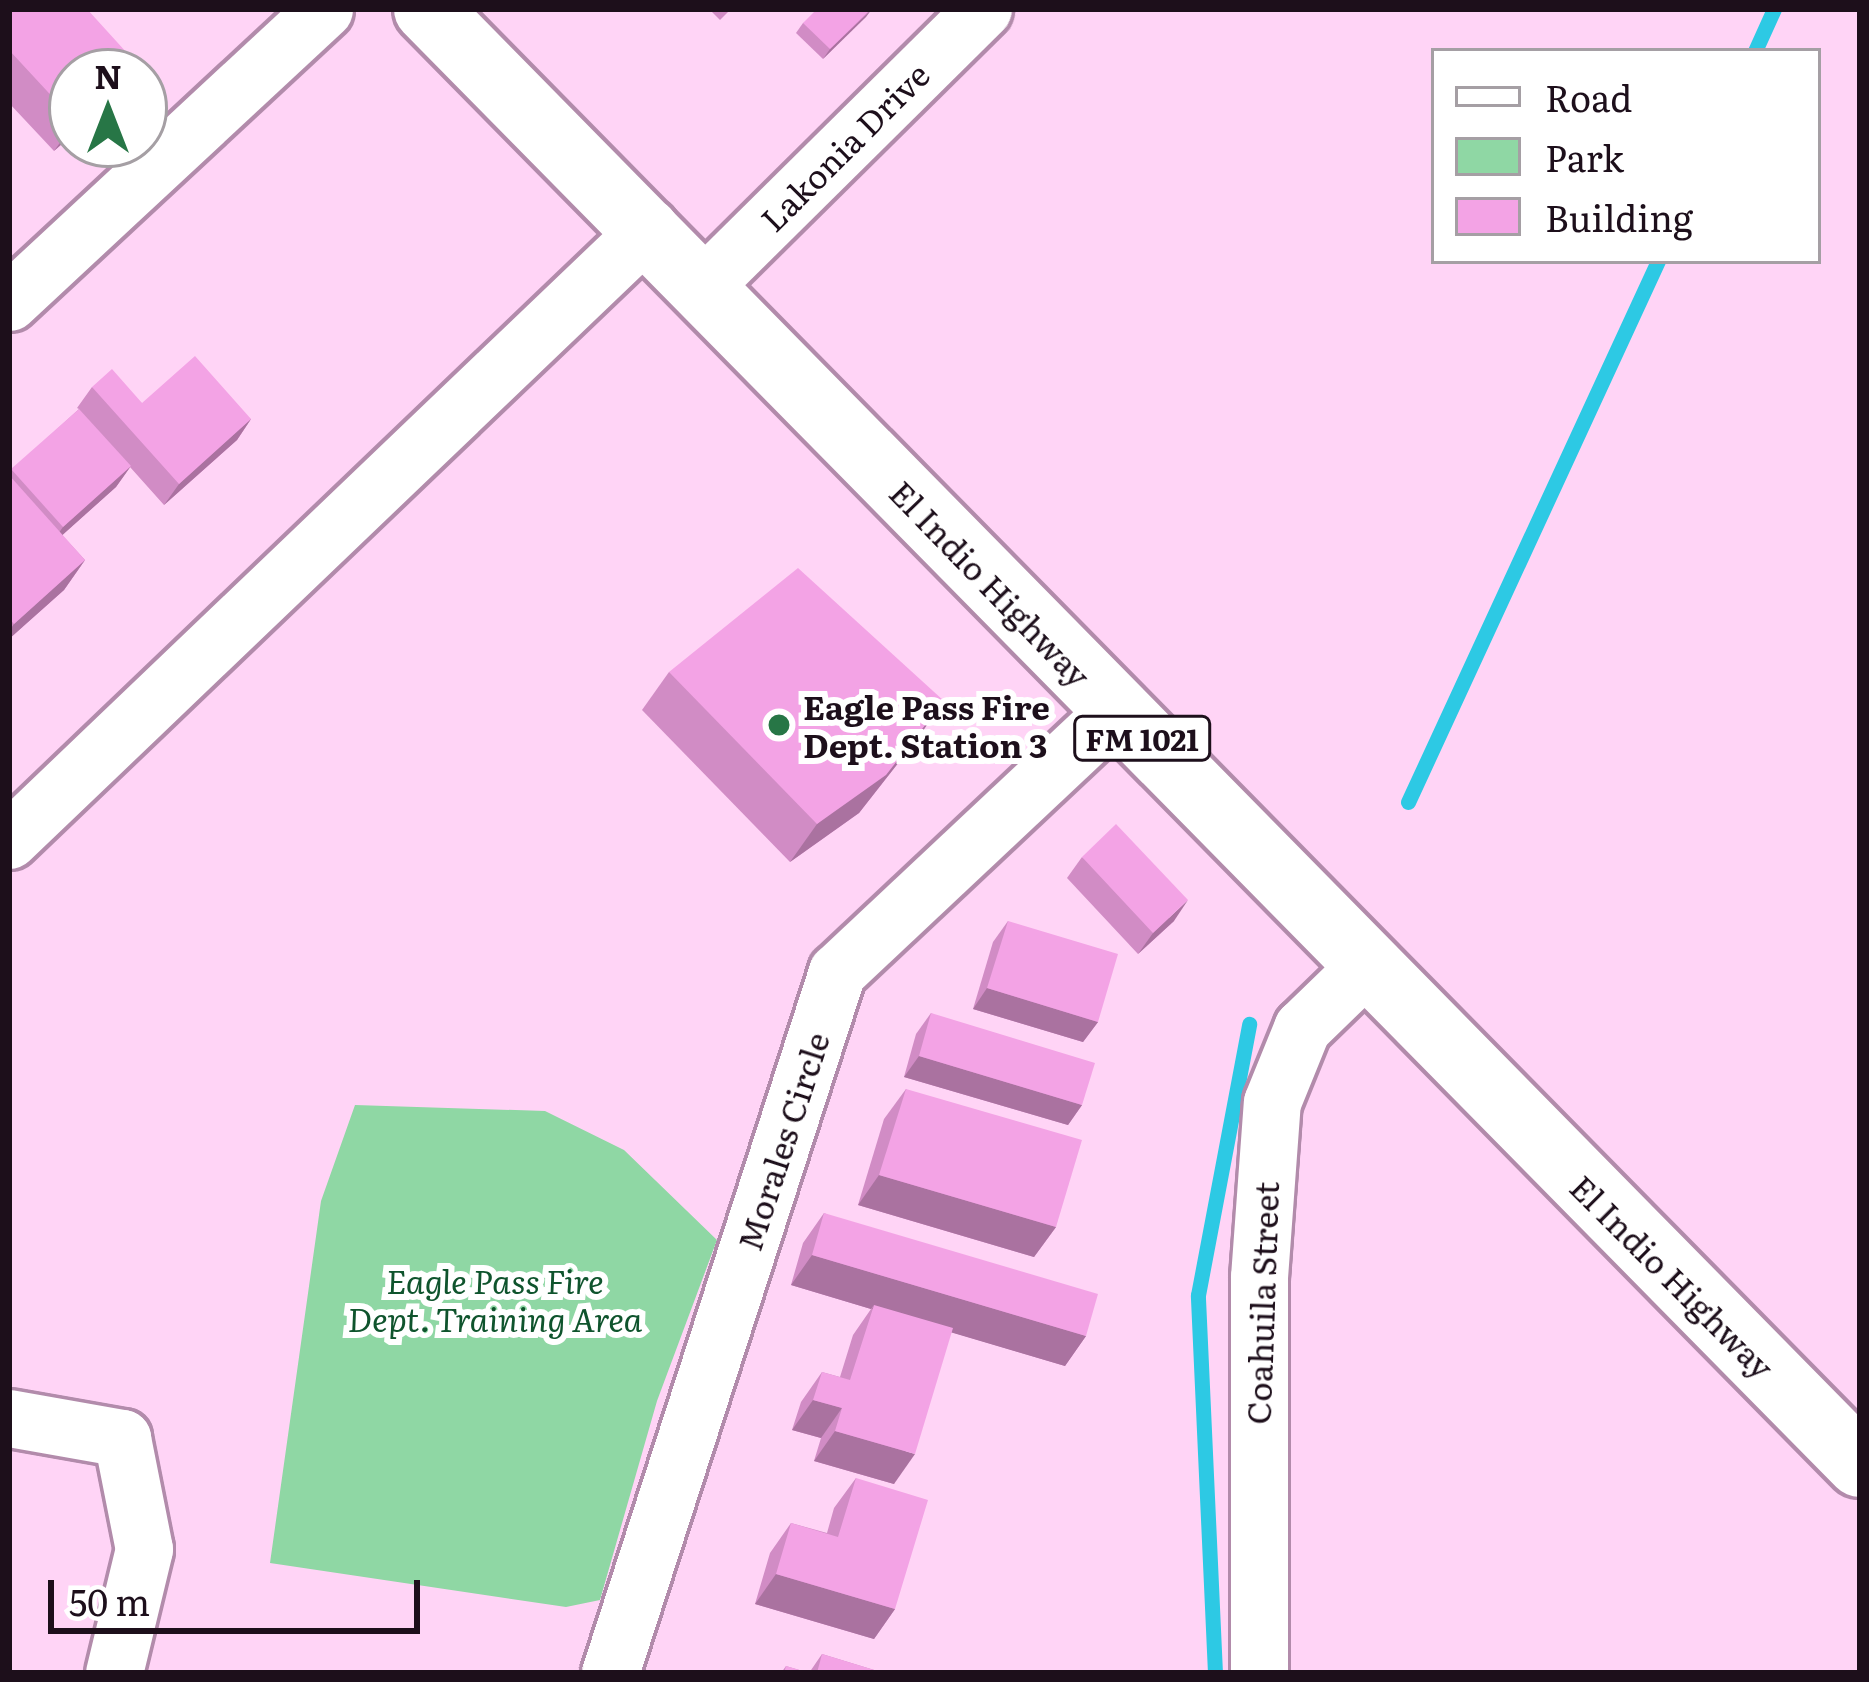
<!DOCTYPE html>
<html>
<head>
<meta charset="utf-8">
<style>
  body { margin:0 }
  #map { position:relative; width:1869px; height:1682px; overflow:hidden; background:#ffd4f6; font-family:Literata,serif }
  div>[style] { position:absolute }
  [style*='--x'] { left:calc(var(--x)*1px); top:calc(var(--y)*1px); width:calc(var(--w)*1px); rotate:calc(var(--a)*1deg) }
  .green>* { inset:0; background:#8fd7a4 }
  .stream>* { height:15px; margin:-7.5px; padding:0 7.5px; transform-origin:7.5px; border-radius:7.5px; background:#2dc9e4 }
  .roads { filter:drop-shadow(3px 0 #b28bab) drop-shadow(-3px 0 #b28bab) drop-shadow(0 3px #b28bab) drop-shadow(0 -3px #b28bab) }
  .minor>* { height:57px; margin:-28.5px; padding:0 28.5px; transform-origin:28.5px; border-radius:28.5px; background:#fff }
  .primary>* { height:66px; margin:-33px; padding:0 33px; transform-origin:33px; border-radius:33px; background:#fff }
  .wall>* { inset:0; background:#d18cc5 }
  .shaded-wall>* { inset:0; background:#aa72a0 }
  .building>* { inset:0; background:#f3a3e5 }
  .dots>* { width:33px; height:33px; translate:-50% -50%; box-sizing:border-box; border:6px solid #fff; border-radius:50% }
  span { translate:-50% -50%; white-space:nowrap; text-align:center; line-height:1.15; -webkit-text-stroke:12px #fff; paint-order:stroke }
  .shield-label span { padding:3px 9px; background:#fff; border:3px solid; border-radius:9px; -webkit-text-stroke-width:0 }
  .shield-label { font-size:30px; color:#1d0f1b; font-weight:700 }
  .street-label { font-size:33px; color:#1d0f1b }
  .poi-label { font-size:33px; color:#1d0f1b; font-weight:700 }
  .left { translate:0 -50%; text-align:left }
  .park-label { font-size:33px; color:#0f542d; font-style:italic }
  .frame { position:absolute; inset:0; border:12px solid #1d0f1b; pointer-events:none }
  .legend { position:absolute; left:1431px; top:48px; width:390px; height:216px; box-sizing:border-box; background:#fff; border:3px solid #a59fa4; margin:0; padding:15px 21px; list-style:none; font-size:36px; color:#1d0f1b }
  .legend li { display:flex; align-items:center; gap:24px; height:60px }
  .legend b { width:60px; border:3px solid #a59fa4 }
  .north { position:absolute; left:48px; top:48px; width:120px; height:120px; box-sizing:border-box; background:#fff; border:3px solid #a59fa4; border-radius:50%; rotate:0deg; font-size:33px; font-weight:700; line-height:48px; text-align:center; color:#1d0f1b }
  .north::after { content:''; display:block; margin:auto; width:42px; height:54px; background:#277646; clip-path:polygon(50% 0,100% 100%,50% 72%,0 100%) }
  .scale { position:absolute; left:48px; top:1580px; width:372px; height:54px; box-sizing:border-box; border:6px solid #1d0f1b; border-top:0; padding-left:15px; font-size:36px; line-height:42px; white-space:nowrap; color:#1d0f1b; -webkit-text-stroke:9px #fff; paint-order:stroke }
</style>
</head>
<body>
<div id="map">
  <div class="green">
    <div style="clip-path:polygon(355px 1105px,545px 1111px,624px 1150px,717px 1240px,657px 1401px,600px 1600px,566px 1607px,270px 1563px,321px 1201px)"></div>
  </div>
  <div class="stream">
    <div style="--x:1755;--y:51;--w:46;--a:-65.7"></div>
    <div style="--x:1408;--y:802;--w:596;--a:-65.2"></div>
    <div style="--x:1215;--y:1673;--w:378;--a:-92.6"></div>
    <div style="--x:1198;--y:1295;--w:276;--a:-79.3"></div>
  </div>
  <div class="roads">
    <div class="minor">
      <div style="--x:705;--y:284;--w:391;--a:-44.7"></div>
      <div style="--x:9;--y:302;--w:430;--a:-42.9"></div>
      <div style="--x:9;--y:840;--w:886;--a:-43.72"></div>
      <div style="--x:9;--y:1418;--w:115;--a:10"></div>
      <div style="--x:122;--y:1438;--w:113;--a:78.8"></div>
      <div style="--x:144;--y:1549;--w:128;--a:103.6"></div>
      <div style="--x:610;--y:1673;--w:737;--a:-72.06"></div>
      <div style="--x:837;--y:972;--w:381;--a:-43.2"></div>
      <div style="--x:1259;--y:1673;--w:396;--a:-90"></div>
      <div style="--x:1259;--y:1277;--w:175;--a:-85.8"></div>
      <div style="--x:1272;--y:1102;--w:80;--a:-67.9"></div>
      <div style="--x:1302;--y:1028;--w:89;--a:-44.1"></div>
    </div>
    <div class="primary">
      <div style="--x:427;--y:9;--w:2042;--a:45.44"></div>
    </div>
  </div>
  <div class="wall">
    <div style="clip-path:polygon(9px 9px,137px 64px,132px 72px,72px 72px,72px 135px,54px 151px,9px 103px)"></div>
    <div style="clip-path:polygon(709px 9px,731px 9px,720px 20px)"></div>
    <div style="clip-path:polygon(872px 9px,823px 59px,796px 33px,803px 23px)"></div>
    <div style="clip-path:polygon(92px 387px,142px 403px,251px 419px,237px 440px,164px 505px,130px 467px,116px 487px,62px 535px,85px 560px,64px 590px,9px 639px,9px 473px,79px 409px,77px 408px)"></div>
    <div style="clip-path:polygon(669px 672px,944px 701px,917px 739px,859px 813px,790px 862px,642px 710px)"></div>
    <div style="clip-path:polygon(1082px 857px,1174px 921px,1138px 954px,1067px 878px)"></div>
    <div style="clip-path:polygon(1008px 921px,1098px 1022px,1083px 1042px,973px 1009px,993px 942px)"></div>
    <div style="clip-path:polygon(931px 1013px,1082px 1105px,1068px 1125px,904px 1077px,916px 1034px)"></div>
    <div style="clip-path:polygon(906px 1089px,1056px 1227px,1034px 1257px,858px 1205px,884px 1119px)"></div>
    <div style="clip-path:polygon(824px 1213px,1086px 1336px,1065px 1366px,951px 1332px,894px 1484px,814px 1461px,821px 1438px,792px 1430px,801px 1402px,822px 1372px,840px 1377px,853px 1335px,871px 1309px,791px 1285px,803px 1243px)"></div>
    <div style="clip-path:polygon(856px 1478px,895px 1609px,874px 1639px,755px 1604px,770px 1553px,791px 1523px,827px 1533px,834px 1508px)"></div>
    <div style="clip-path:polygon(822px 1654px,884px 1673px,781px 1673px,786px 1666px,809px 1673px)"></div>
  </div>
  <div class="shaded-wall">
    <div style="clip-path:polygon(872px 9px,866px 17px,823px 59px,830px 49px)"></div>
    <div style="clip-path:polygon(72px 126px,72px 135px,54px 151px)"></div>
    <div style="clip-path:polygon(251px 419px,237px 440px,164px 505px,179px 484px)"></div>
    <div style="clip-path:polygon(131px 466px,116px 487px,48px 548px,63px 527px)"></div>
    <div style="clip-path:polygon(85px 560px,64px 590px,9px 639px,9px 631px,14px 624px)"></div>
    <div style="clip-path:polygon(944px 701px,917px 739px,859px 813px,790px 862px,817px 824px)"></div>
    <div style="clip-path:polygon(1188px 900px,1174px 921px,1138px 954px,1153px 933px)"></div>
    <div style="clip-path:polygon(987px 988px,1098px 1022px,1083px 1042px,973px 1009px)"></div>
    <div style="clip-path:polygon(919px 1056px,1082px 1105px,1068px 1125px,904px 1077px)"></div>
    <div style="clip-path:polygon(879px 1175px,1056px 1227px,1034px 1257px,858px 1205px)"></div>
    <div style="clip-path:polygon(812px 1255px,1086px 1336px,1065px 1366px,872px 1309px,874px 1305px,871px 1309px,791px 1285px)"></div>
    <div style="clip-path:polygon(813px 1400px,842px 1408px,821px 1438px,792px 1430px)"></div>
    <div style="clip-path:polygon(835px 1431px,915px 1454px,894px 1484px,814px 1461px)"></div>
    <div style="clip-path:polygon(776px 1574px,895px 1609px,874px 1639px,755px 1604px)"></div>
  </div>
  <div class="building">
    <div style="clip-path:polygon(9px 9px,87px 9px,137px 64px,128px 72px,72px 72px,72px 118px,9px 50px)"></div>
    <div style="clip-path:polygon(817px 9px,871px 9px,830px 49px,803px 23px)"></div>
    <div style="clip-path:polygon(195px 356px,251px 419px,179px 484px,92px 387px,112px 369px,142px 403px)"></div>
    <div style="clip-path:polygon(79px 409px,131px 466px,63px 527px,11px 469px)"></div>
    <div style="clip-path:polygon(9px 475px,85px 560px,14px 624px,9px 618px)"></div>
    <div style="clip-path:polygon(798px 568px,944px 701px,886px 775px,817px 824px,669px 672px)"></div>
    <div style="clip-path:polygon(1116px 824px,1188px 900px,1153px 933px,1082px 857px)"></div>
    <div style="clip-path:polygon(1008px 921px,1118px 954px,1098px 1022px,987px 988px)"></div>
    <div style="clip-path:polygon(931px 1013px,1095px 1063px,1082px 1105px,919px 1056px)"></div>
    <div style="clip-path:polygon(906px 1089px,1082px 1140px,1056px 1227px,879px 1175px)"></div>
    <div style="clip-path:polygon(824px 1213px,1098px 1294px,1086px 1336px,812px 1255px)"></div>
    <div style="clip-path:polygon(874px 1305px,953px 1328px,915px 1454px,835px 1431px,842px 1408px,813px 1400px,822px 1372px,850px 1380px)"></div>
    <div style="clip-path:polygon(856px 1478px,928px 1500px,895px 1609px,776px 1574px,791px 1523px,838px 1537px)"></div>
    <div style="clip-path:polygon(822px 1654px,884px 1673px,817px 1673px)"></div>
    <div style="clip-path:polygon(786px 1666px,810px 1673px,784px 1673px)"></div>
  </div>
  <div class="dots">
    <div style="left:779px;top:725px;background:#277646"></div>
  </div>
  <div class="shield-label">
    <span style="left:1142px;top:738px">FM 1021</span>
  </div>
  <div class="street-label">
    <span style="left:844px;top:146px;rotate:-45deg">Lakonia Drive</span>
    <span style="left:991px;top:583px;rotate:46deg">El Indio Highway</span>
    <span style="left:782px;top:1141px;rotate:-72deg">Morales Circle</span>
    <span style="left:1673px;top:1276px;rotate:45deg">El Indio Highway</span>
    <span style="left:1261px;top:1303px;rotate:-88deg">Coahuila Street</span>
  </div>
  <div class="poi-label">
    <span class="left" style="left:803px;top:725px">Eagle Pass Fire<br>Dept. Station 3</span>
  </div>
  <div class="park-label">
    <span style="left:495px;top:1299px">Eagle Pass Fire<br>Dept. Training Area</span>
  </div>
  <div class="frame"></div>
  <ul class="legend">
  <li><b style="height:15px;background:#fff"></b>Road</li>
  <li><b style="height:33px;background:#8fd7a4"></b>Park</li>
  <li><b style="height:33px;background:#f3a3e5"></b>Building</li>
  </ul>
  <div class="north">N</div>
  <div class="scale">50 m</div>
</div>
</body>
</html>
